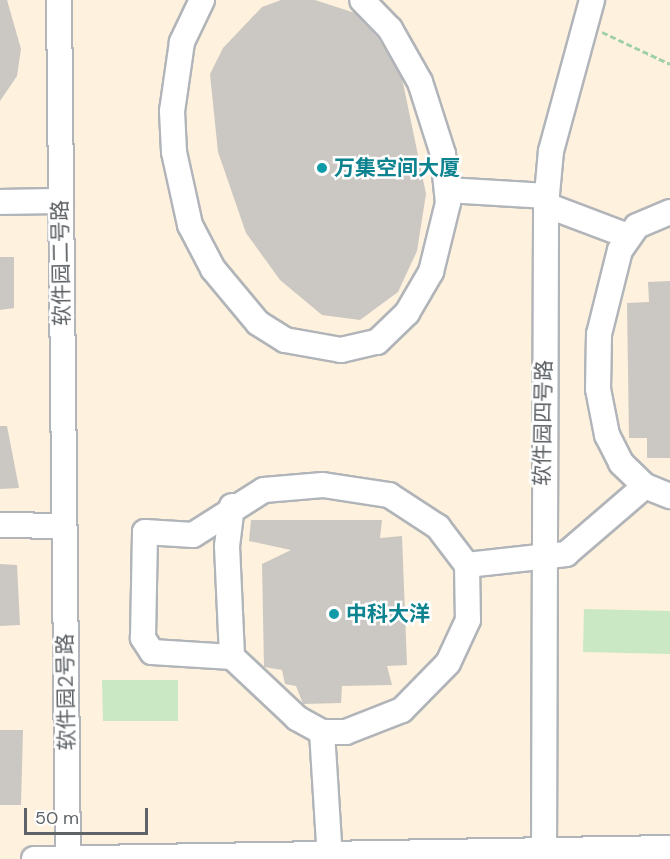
<!DOCTYPE html>
<html>
<head>
<meta charset="utf-8">
<style>
  body { margin:0 }
  #map { position:relative; width:670px; height:859px; overflow:hidden; background:#f0ece6; font-family:"DM Sans","Noto Sans SC",sans-serif }
  div>[style] { position:absolute }
  [style*='--x'] { left:calc(var(--x)*1px); top:calc(var(--y)*1px); width:calc(var(--w)*1px); rotate:calc(var(--a)*1deg) }
  .commercial>* { inset:0; background:#fef1dd }
  .green>* { inset:0; background:#c9e8c3 }
  .building>* { inset:0; background:#cbc7c2 }
  .path>* { height:3px; margin-top:-1.5px; transform-origin:0; background:repeating-linear-gradient(90deg,#a0d0a5 0 6px,transparent 0 9px) }
  .roads { filter:drop-shadow(2px 0 #b1b5b9) drop-shadow(-2px 0 #b1b5b9) drop-shadow(0 2px #b1b5b9) drop-shadow(0 -2px #b1b5b9) }
  .minor>* { height:24px; margin:-12px; padding:0 12px; transform-origin:12px; border-radius:12px; background:#fff }
  .dots>* { width:16px; height:16px; translate:-50% -50%; box-sizing:border-box; border:3px solid #fff; border-radius:50% }
  span { translate:-50% -50%; white-space:nowrap; text-align:center; line-height:1.15; -webkit-text-stroke:5px #fff; paint-order:stroke }
  .culture-label { font-size:21px; color:#0d838f; font-weight:700 }
  .left { translate:0 -50%; text-align:left }
  .street-label { font-size:21px; color:#5e6367 }
  .scale { position:absolute; left:24px; top:808px; width:124px; height:27px; box-sizing:border-box; border:3px solid #5e6367; border-top:0; padding-left:8px; font-size:18px; line-height:21px; white-space:nowrap; color:#5e6367; -webkit-text-stroke:4px #fff; paint-order:stroke }
</style>
</head>
<body>
<div id="map">
  <div class="commercial">
    <div style="clip-path:polygon(0 0,670px 0,670px 859px,0 859px)"></div>
  </div>
  <div class="green">
    <div style="clip-path:polygon(584px 609px,670px 611px,670px 654px,583px 652px)"></div>
    <div style="clip-path:polygon(102px 680px,178px 680px,178px 721px,103px 721px)"></div>
  </div>
  <div class="building">
    <div style="clip-path:polygon(0 0,7px 0,21px 49px,17px 76px,0 101px)"></div>
    <div style="clip-path:polygon(281px 0,315px 0,355px 13px,378px 38px,402px 78px,426px 194px,417px 251px,398px 292px,360px 320px,322px 315px,280px 280px,246px 233px,218px 152px,210px 74px,223px 48px,262px 7px)"></div>
    <div style="clip-path:polygon(0 257px,14px 257px,14px 308px,0 310px)"></div>
    <div style="clip-path:polygon(670px 281px,670px 458px,647px 458px,647px 438px,629px 438px,627px 303px,649px 302px,648px 282px)"></div>
    <div style="clip-path:polygon(0 426px,7px 426px,19px 488px,0 489px)"></div>
    <div style="clip-path:polygon(251px 520px,382px 520px,380px 538px,402px 536px,407px 665px,387px 666px,392px 685px,342px 686px,341px 703px,303px 704px,296px 686px,285px 684px,282px 670px,264px 667px,262px 564px,291px 550px,249px 541px)"></div>
    <div style="clip-path:polygon(0 564px,17px 565px,20px 625px,0 626px)"></div>
    <div style="clip-path:polygon(0 730px,23px 730px,21px 805px,0 805px)"></div>
  </div>
  <div class="path">
    <div style="--x:602;--y:32;--w:75;--a:25.2"></div>
  </div>
  <div class="roads">
    <div class="minor">
      <div style="--x:59;--y:0;--w:859;--a:89.4"></div>
      <div style="--x:202;--y:0;--w:47;--a:115.5"></div>
      <div style="--x:182;--y:42;--w:70;--a:98.2"></div>
      <div style="--x:172;--y:111;--w:41;--a:87.2"></div>
      <div style="--x:174;--y:152;--w:75;--a:77.6"></div>
      <div style="--x:190;--y:225;--w:50;--a:62.4"></div>
      <div style="--x:213;--y:269;--w:70;--a:50.2"></div>
      <div style="--x:258;--y:323;--w:32;--a:32"></div>
      <div style="--x:285;--y:340;--w:57;--a:10.1"></div>
      <div style="--x:341;--y:350;--w:37;--a:-13"></div>
      <div style="--x:377;--y:342;--w:42;--a:-44"></div>
      <div style="--x:407;--y:313;--w:48;--a:-59.7"></div>
      <div style="--x:431;--y:272;--w:71;--a:-76.2"></div>
      <div style="--x:448;--y:203;--w:49;--a:-95.8"></div>
      <div style="--x:443;--y:154;--w:76;--a:-107.7"></div>
      <div style="--x:420;--y:82;--w:61;--a:-119.5"></div>
      <div style="--x:390;--y:29;--w:40;--a:-134"></div>
      <div style="--x:447;--y:190;--w:100;--a:3.4"></div>
      <div style="--x:0;--y:202;--w:61;--a:-0.9"></div>
      <div style="--x:546;--y:205;--w:88;--a:20.7"></div>
      <div style="--x:670;--y:212;--w:36;--a:157"></div>
      <div style="--x:637;--y:226;--w:29;--a:125"></div>
      <div style="--x:620;--y:250;--w:87;--a:104"></div>
      <div style="--x:599;--y:334;--w:55;--a:91"></div>
      <div style="--x:598;--y:389;--w:47;--a:78.9"></div>
      <div style="--x:607;--y:435;--w:31;--a:63"></div>
      <div style="--x:621;--y:463;--w:33;--a:44"></div>
      <div style="--x:645;--y:486;--w:27;--a:22"></div>
      <div style="--x:323;--y:485;--w:67;--a:8.6"></div>
      <div style="--x:389;--y:495;--w:59;--a:33.1"></div>
      <div style="--x:438;--y:527;--w:48;--a:52.7"></div>
      <div style="--x:467;--y:565;--w:55;--a:89"></div>
      <div style="--x:468;--y:620;--w:47;--a:114.9"></div>
      <div style="--x:448;--y:663;--w:66;--a:134.4"></div>
      <div style="--x:402;--y:710;--w:60;--a:158.6"></div>
      <div style="--x:346;--y:732;--w:24;--a:180"></div>
      <div style="--x:322;--y:732;--w:29;--a:-151"></div>
      <div style="--x:297;--y:718;--w:89;--a:-136.8"></div>
      <div style="--x:232;--y:657;--w:80;--a:-176.4"></div>
      <div style="--x:152;--y:652;--w:17;--a:-123"></div>
      <div style="--x:143;--y:638;--w:106;--a:-88.9"></div>
      <div style="--x:145;--y:532;--w:48;--a:3.6"></div>
      <div style="--x:193;--y:535;--w:84;--a:-32.4"></div>
      <div style="--x:264;--y:490;--w:59;--a:-4.8"></div>
      <div style="--x:232;--y:506;--w:40;--a:97.1"></div>
      <div style="--x:227;--y:546;--w:111;--a:87.4"></div>
      <div style="--x:0;--y:525;--w:64;--a:0.9"></div>
      <div style="--x:467;--y:565;--w:100;--a:-6.3"></div>
      <div style="--x:566;--y:554;--w:104;--a:-40.7"></div>
      <div style="--x:322;--y:732;--w:127;--a:86.4"></div>
      <div style="--x:34;--y:859;--w:636;--a:-0.99"></div>
      <div style="--x:544;--y:859;--w:654;--a:-89.82"></div>
      <div style="--x:546;--y:205;--w:54;--a:-84.7"></div>
      <div style="--x:551;--y:151;--w:156;--a:-74.8"></div>
    </div>
  </div>
  <div class="dots">
    <div style="left:322px;top:168px;background:#0f9aa8"></div>
    <div style="left:334px;top:614px;background:#0f9aa8"></div>
  </div>
  <div class="culture-label">
    <span class="left" style="left:334px;top:168px">万集空间大厦</span>
    <span class="left" style="left:346px;top:614px">中科大洋</span>
  </div>
  <div class="street-label">
    <span style="left:61px;top:263px;rotate:-91deg">软件园二号路</span>
    <span style="left:543px;top:423px;rotate:-89deg">软件园四号路</span>
    <span style="left:66px;top:692px;rotate:-91deg">软件园2号路</span>
  </div>
  <div class="scale">50 m</div>
</div>
</body>
</html>
